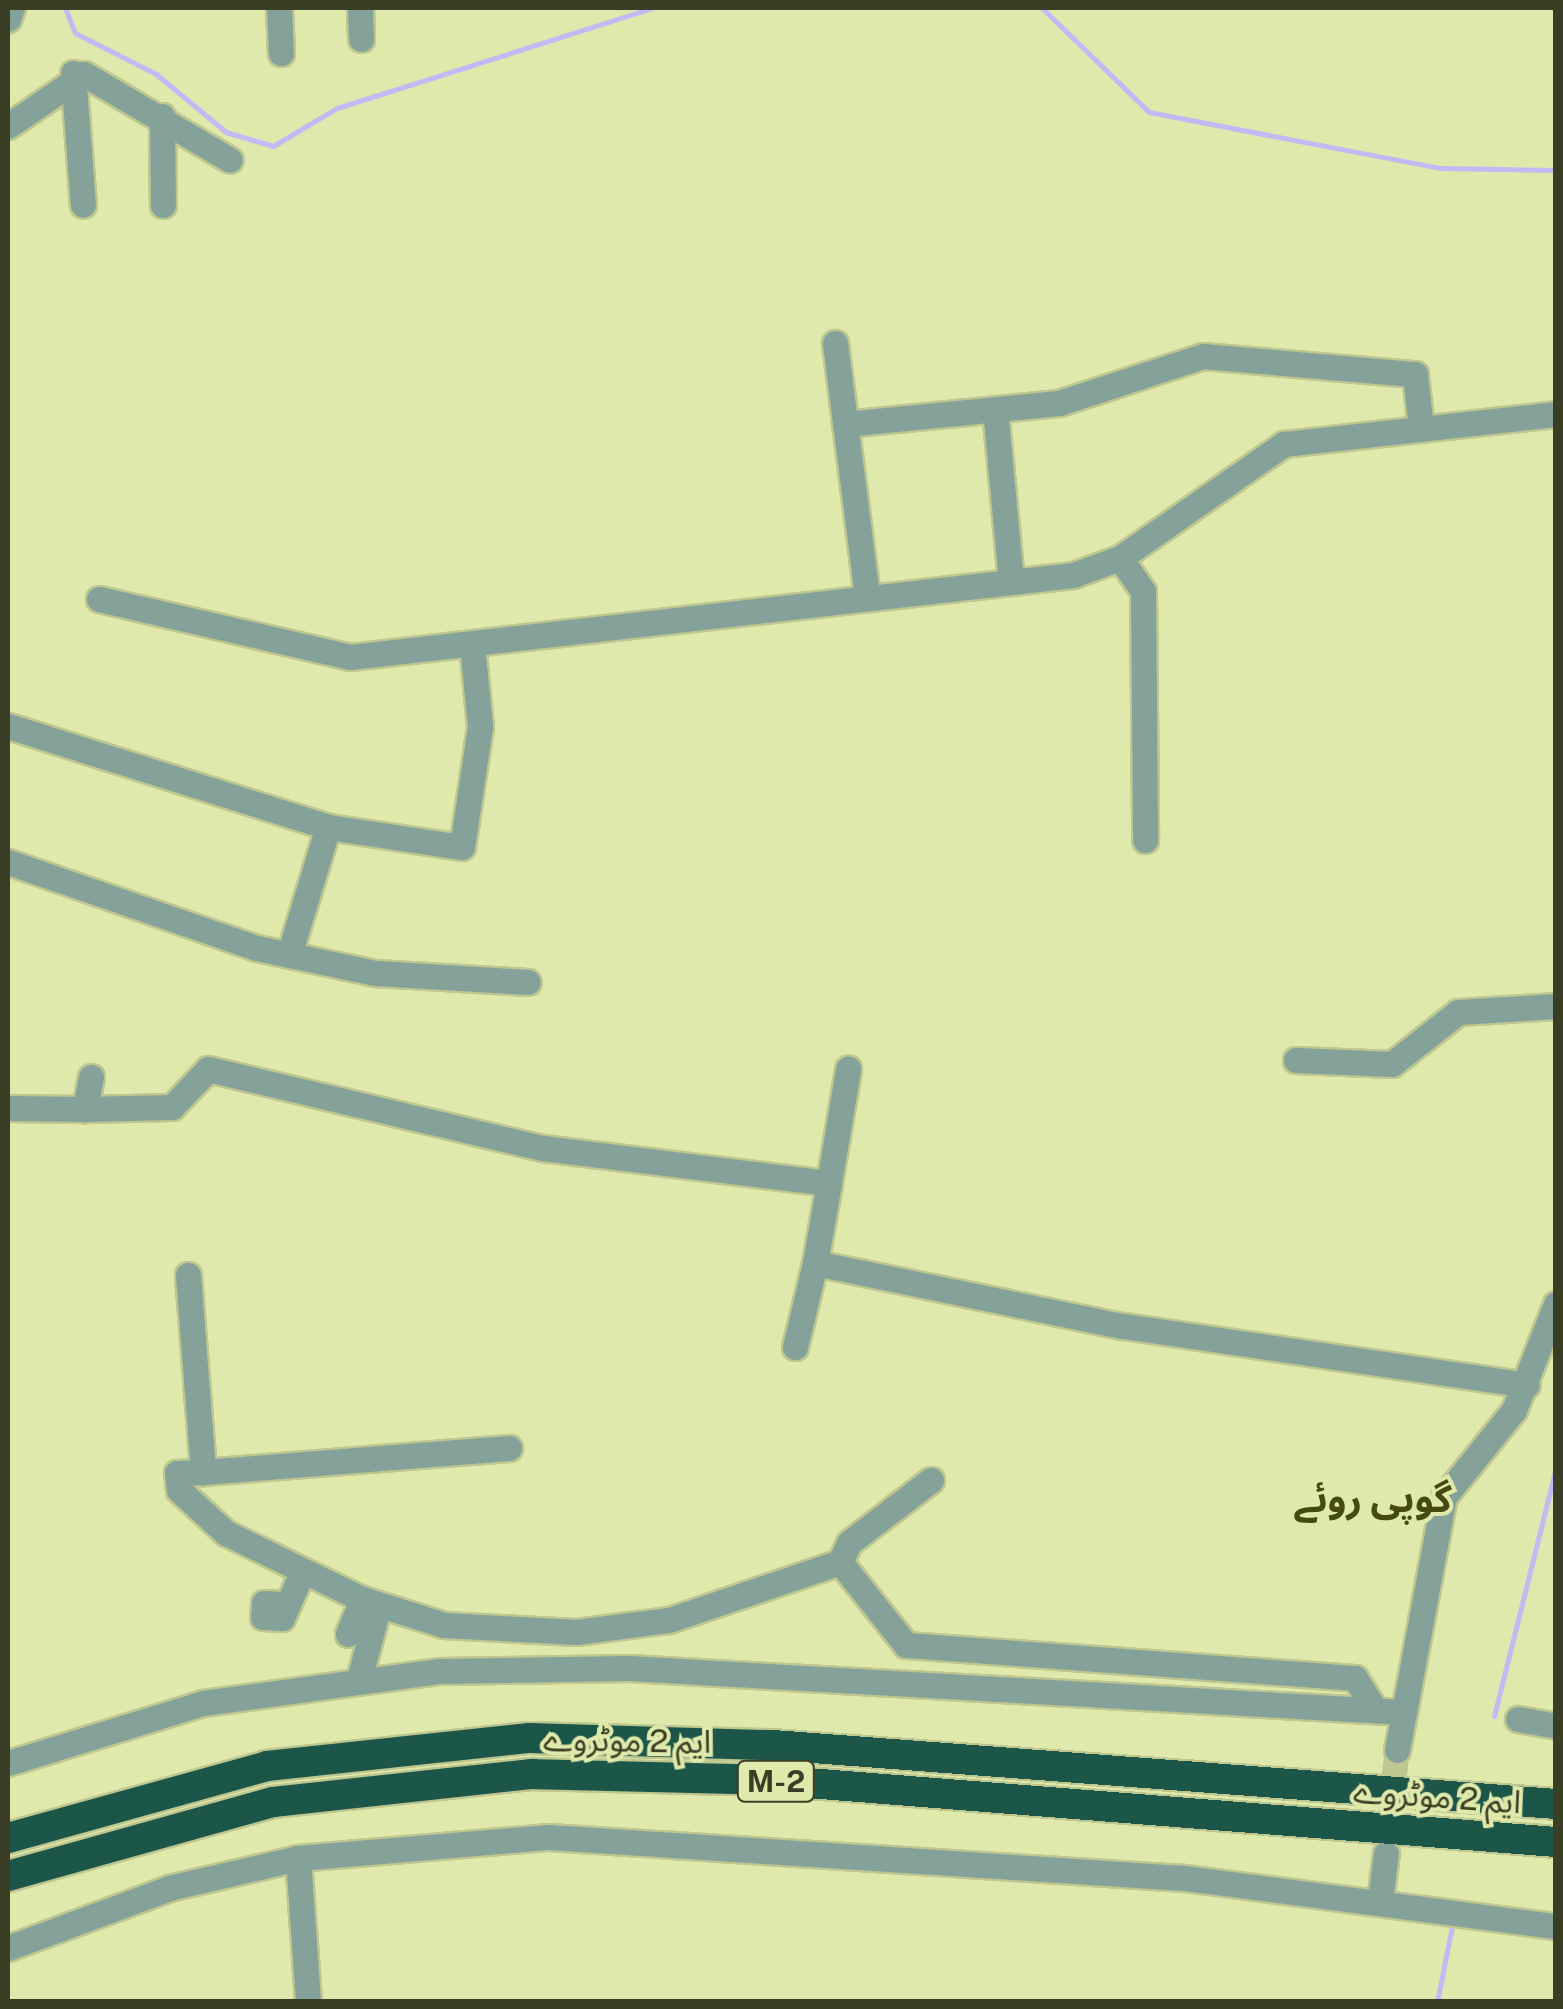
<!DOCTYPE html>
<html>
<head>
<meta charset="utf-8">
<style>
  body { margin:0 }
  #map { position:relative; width:1563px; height:2009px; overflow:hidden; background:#dfe9ab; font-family:"Public Sans","Noto Sans Arabic",sans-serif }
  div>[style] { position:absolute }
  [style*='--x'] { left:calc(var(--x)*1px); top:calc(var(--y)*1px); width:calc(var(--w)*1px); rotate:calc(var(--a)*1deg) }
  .stream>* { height:5px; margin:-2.5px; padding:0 2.5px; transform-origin:2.5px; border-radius:2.5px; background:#c6b8f5 }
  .minor-tunnel>* { height:25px; margin-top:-12.5px; transform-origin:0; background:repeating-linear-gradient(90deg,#bec790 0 25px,transparent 0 37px) }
  .roads { filter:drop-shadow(2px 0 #bec790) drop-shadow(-2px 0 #bec790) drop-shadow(0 2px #bec790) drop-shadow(0 -2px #bec790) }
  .minor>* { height:25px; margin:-12.5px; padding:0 12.5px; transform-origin:12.5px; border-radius:12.5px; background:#84a299 }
  .highway>* { height:30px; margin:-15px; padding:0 15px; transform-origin:15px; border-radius:15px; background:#1c5649 }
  span { translate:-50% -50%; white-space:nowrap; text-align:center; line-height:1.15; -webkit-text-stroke:8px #dfe9ab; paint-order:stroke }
  .shield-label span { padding:2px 8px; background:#dfe9ab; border:2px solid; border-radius:8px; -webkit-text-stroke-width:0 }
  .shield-label { font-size:30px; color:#3a3e25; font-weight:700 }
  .street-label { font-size:32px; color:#3a3e25 }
  .quarter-label { font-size:38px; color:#454b0e; font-weight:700 }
  .frame { position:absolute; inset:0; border:10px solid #3a3e25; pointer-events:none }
</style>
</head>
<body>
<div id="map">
  <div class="stream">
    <div style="--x:65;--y:8;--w:27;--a:68"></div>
    <div style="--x:75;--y:33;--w:91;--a:26.8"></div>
    <div style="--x:156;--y:74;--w:91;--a:39.6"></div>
    <div style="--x:226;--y:132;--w:49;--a:16.6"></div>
    <div style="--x:273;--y:146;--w:74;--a:-30.7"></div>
    <div style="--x:337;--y:108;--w:330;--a:-17.6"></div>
    <div style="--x:1042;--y:8;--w:149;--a:44.2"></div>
    <div style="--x:1149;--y:112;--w:297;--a:10.9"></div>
    <div style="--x:1441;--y:168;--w:115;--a:1"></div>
    <div style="--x:1494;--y:1716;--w:257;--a:-76"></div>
    <div style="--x:1437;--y:2002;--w:83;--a:-78.8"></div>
  </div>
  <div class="minor-tunnel">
    <div style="--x:1387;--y:1848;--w:99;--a:-84.2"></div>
  </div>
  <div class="roads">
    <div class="minor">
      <div style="--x:279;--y:8;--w:45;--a:87.5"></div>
      <div style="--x:360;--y:8;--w:31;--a:88"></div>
      <div style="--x:8;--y:19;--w:12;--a:-70"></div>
      <div style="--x:73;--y:73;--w:132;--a:85.7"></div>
      <div style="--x:162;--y:116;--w:89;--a:89.4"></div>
      <div style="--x:8;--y:126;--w:92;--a:-34.4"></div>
      <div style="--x:84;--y:74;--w:169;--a:30.5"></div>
      <div style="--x:835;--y:343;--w:255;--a:82.8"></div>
      <div style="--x:995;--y:409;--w:174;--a:84.7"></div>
      <div style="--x:845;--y:424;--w:215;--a:-5.6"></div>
      <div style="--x:1059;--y:403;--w:151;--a:-18.1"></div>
      <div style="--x:1203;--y:356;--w:213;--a:4.9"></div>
      <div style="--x:1415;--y:374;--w:55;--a:83.8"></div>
      <div style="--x:1120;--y:558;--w:40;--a:55.1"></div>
      <div style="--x:1143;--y:591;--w:249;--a:89.5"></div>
      <div style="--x:99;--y:599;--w:258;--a:13"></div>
      <div style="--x:350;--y:657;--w:728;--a:-6.47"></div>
      <div style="--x:1073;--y:575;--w:50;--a:-19.9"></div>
      <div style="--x:1120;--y:558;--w:200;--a:-34.8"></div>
      <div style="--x:1284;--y:444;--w:274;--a:-6.3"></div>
      <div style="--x:8;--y:726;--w:336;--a:17.5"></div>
      <div style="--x:8;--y:862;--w:263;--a:19.1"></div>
      <div style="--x:257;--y:948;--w:122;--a:11.9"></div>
      <div style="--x:376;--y:973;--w:152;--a:3.4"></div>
      <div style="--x:289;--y:955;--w:134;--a:-73.1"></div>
      <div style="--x:328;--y:827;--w:135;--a:8.5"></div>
      <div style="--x:462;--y:847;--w:122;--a:-81.5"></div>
      <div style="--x:480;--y:726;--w:82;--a:-95.6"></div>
      <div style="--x:1296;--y:1060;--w:96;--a:2.4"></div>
      <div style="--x:1392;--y:1064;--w:84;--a:-38.2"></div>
      <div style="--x:1458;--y:1012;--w:98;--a:-3.5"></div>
      <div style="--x:91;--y:1077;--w:33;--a:101"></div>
      <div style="--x:85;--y:1109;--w:87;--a:-1.3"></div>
      <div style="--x:172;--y:1107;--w:52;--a:-46.5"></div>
      <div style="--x:208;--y:1069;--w:344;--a:13.3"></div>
      <div style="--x:543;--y:1148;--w:288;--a:7"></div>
      <div style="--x:829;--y:1183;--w:81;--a:99.9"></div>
      <div style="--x:815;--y:1263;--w:314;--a:11.6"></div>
      <div style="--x:1123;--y:1326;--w:408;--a:8.3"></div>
      <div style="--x:8;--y:1108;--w:77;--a:0.7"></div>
      <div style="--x:829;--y:1183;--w:116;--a:-80.5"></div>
      <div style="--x:188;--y:1275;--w:198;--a:85.6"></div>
      <div style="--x:203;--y:1472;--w:26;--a:178"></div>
      <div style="--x:177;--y:1473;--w:17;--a:83"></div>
      <div style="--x:179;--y:1490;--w:64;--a:42.5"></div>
      <div style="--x:226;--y:1533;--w:151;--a:25.9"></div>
      <div style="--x:362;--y:1599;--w:86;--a:17.6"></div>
      <div style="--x:444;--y:1625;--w:132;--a:3"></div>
      <div style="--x:576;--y:1632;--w:94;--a:-7.4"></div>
      <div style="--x:669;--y:1620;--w:181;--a:-18.7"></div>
      <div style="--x:795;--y:1347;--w:86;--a:-76.6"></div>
      <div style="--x:203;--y:1472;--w:307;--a:-4.5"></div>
      <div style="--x:931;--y:1480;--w:103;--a:142.5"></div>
      <div style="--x:849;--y:1543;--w:21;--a:115"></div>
      <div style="--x:840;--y:1562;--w:106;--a:51.5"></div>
      <div style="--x:906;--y:1645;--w:450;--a:4.2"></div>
      <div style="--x:1355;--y:1678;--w:38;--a:58"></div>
      <div style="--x:282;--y:1604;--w:18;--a:-177"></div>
      <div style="--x:264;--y:1603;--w:14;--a:94"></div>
      <div style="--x:263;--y:1617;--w:19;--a:3"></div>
      <div style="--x:282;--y:1618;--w:50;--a:-66.5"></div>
      <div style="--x:348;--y:1634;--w:38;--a:-68"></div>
      <div style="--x:359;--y:1679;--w:77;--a:-74.9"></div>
      <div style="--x:1518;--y:1719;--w:39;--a:10"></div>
      <div style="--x:1397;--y:1750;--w:257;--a:-79.5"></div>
      <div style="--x:1444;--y:1497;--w:112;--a:-51.2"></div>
      <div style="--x:1514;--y:1410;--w:114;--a:-68.4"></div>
      <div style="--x:8;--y:1763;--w:204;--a:-17.1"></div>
      <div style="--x:203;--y:1703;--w:239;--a:-7.7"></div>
      <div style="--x:440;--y:1671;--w:189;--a:-0.9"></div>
      <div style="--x:629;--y:1668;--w:776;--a:3.25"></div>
      <div style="--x:298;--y:1858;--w:144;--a:86"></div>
      <div style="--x:1380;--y:1901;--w:48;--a:-82.9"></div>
      <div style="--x:8;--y:1948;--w:172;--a:-20.4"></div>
      <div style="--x:169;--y:1888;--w:132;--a:-13.1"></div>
      <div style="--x:298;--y:1858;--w:252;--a:-4.8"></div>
      <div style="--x:549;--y:1837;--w:637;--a:3.69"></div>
      <div style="--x:1185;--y:1878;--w:374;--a:7.4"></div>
    </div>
    <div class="highway">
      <div style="--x:8;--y:1838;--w:269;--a:-15.5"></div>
      <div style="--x:267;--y:1766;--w:264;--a:-6.1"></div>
      <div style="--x:530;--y:1738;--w:243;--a:1.7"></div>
      <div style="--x:773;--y:1745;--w:785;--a:4.31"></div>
      <div style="--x:8;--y:1876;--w:275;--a:-15.6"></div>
      <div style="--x:273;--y:1802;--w:261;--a:-6.2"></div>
      <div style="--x:532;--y:1774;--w:238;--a:1.4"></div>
      <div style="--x:770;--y:1780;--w:788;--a:4.51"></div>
    </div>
  </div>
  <div class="shield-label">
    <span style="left:776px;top:1781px">M-2</span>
  </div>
  <div class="street-label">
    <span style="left:627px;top:1741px;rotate:1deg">ایم 2 موٹروے</span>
    <span style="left:1437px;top:1797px;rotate:4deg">ایم 2 موٹروے</span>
  </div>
  <div class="quarter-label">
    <span style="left:1373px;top:1499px">گوپی روئے</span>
  </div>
  <div class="frame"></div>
</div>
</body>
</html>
